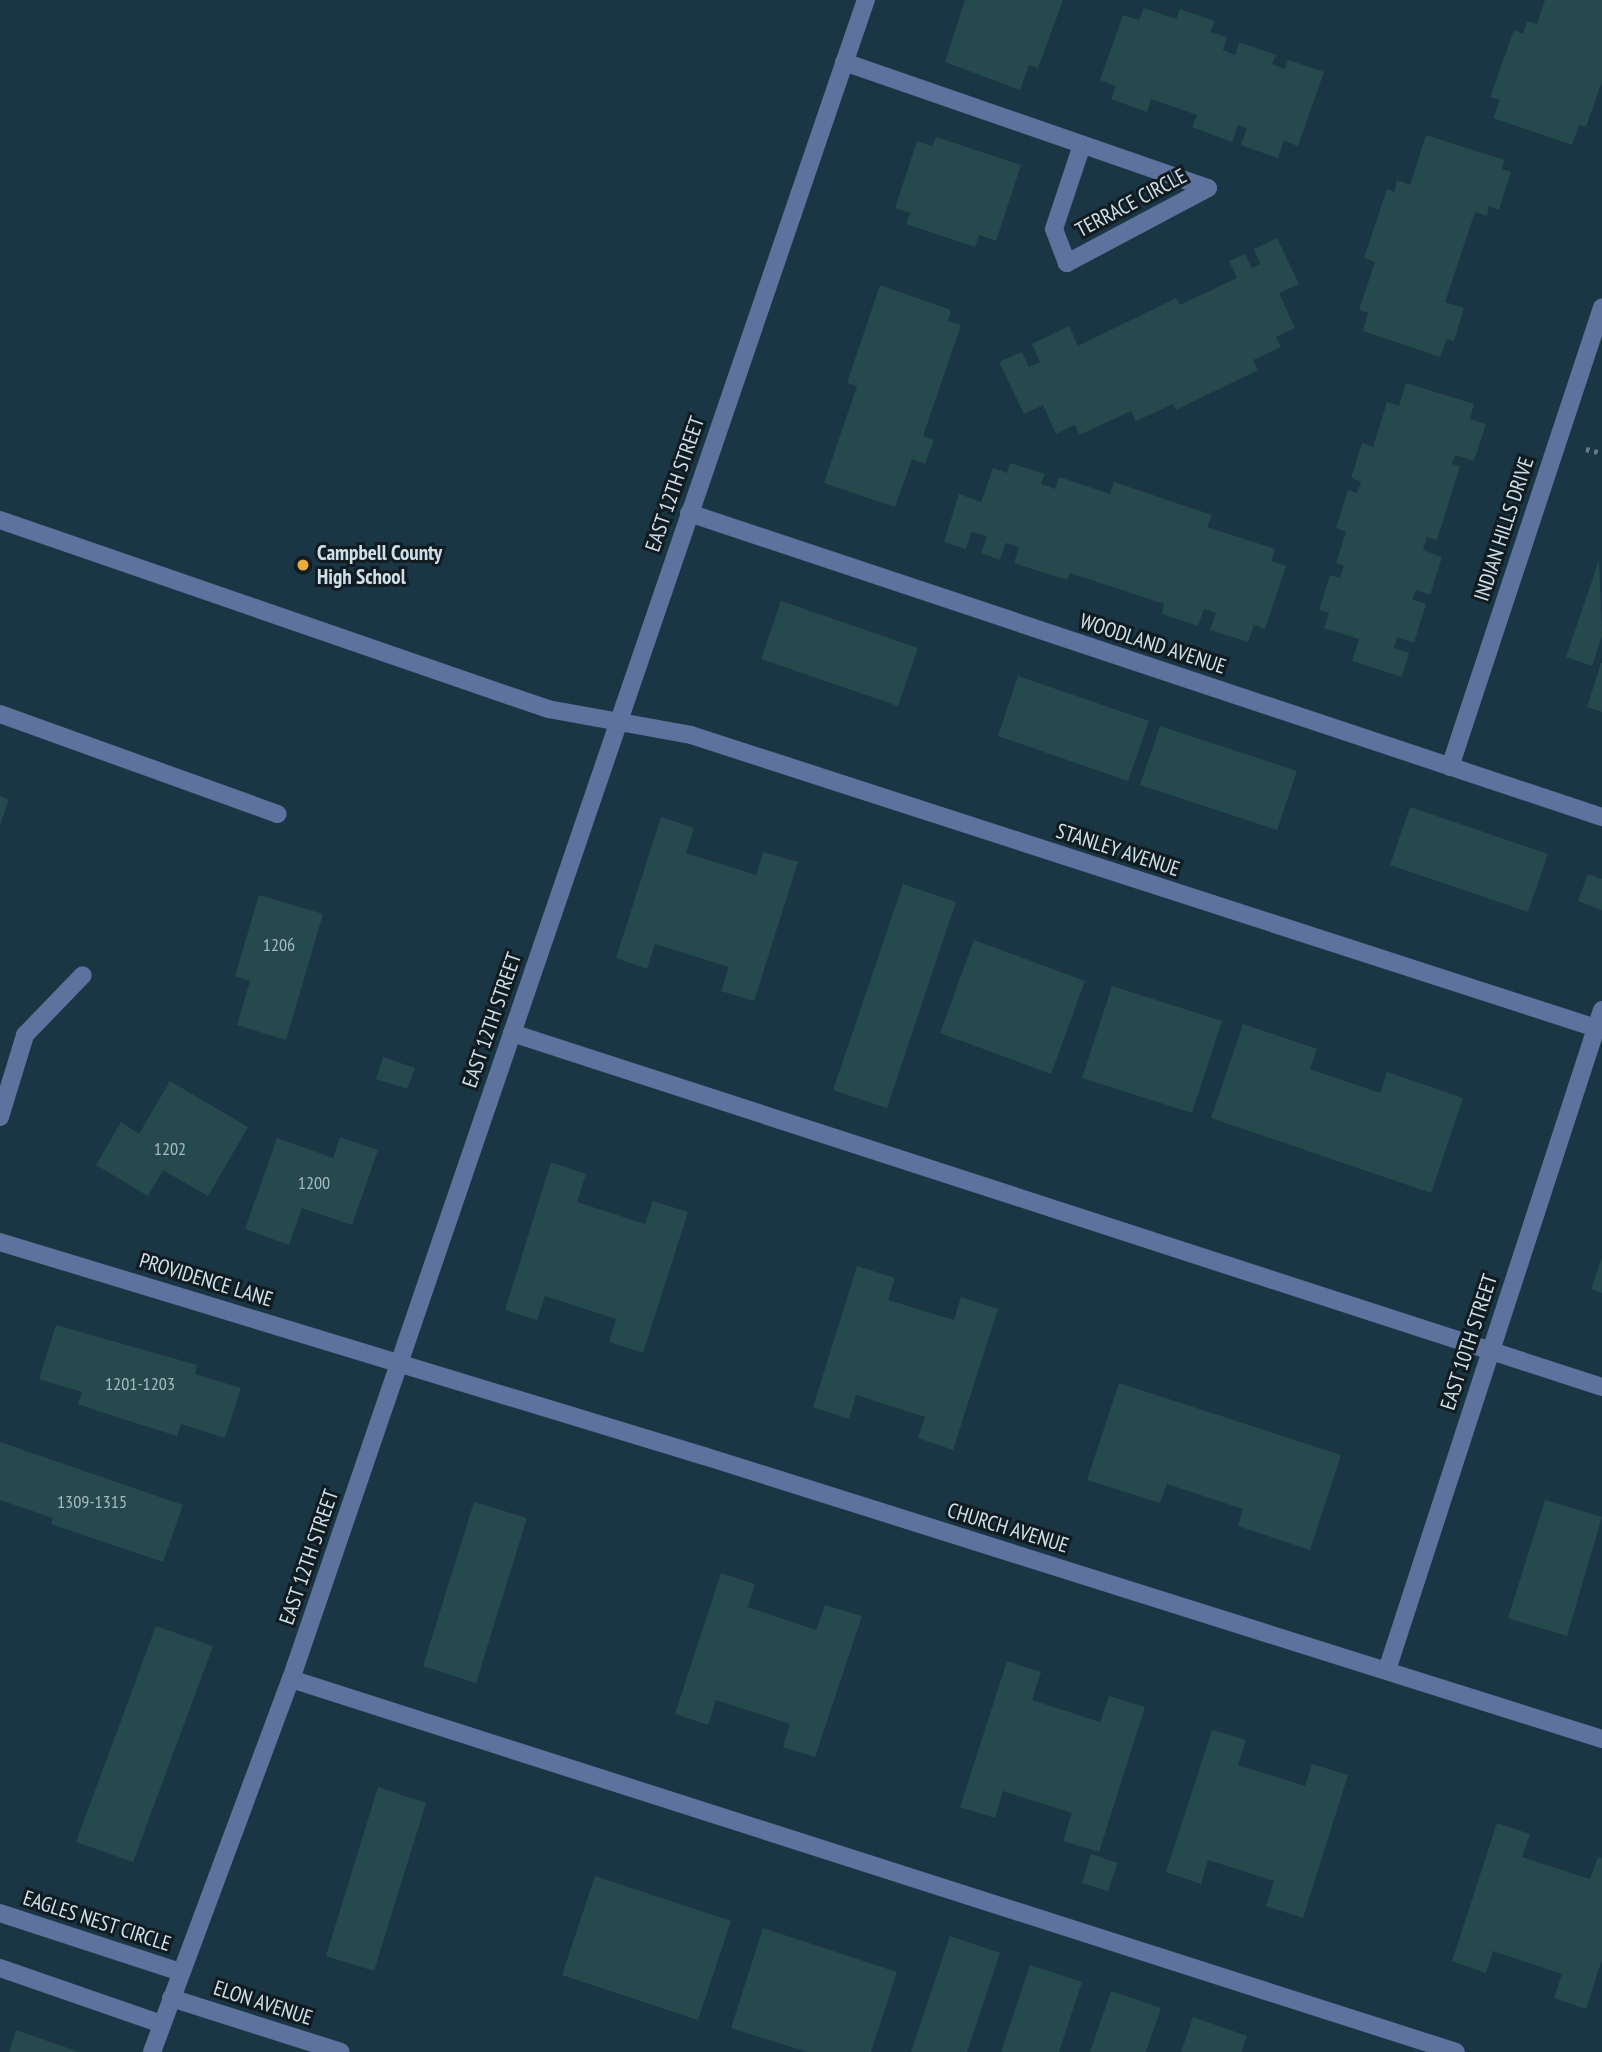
<!DOCTYPE html>
<html>
<head>
<meta charset="utf-8">
<style>
  body { margin:0 }
  #map { position:relative; width:1602px; height:2052px; overflow:hidden; background:#1a3644; font-family:"PT Sans Narrow",sans-serif }
  div>[style] { position:absolute }
  [style*='--x'] { left:calc(var(--x)*1px); top:calc(var(--y)*1px); width:calc(var(--w)*1px); rotate:calc(var(--a)*1deg) }
  .building>* { inset:0; background:#25494c }
  .path>* { height:4.5px; margin-top:-2.25px; transform-origin:0; background:repeating-linear-gradient(90deg,#657c88 0 3.5px,transparent 0 8.5px) }
  .minor>* { height:18px; margin:-9px; padding:0 9px; transform-origin:9px; border-radius:9px; background:#5d729c }
  .dots>* { width:19px; height:19px; translate:-50% -50%; box-sizing:border-box; border:4px solid #101c22; border-radius:50% }
  span { translate:-50% -50%; white-space:nowrap; text-align:center; line-height:1.15; -webkit-text-stroke:6px #101c22; paint-order:stroke }
  .number-label { font-size:18px; color:#a5bac2 }
  .number-label span { -webkit-text-stroke-width:0 }
  .street-label { font-size:21px; color:#d0e0e9 }
  .poi-label { font-size:21px; color:#d0e0e9; font-weight:700 }
  .left { translate:0 -50%; text-align:left }
</style>
</head>
<body>
<div id="map">
  <div class="building">
    <div style="clip-path:polygon(965px 0,1063px 0,1038px 68px,1029px 65px,1020px 90px,945px 62px)"></div>
    <div style="clip-path:polygon(1545px 0,1602px 0,1602px 81px,1586px 127px,1579px 125px,1572px 145px,1493px 118px,1500px 100px,1490px 97px,1514px 30px,1523px 34px,1527px 21px,1537px 24px)"></div>
    <div style="clip-path:polygon(1144px 8px,1176px 19px,1180px 9px,1215px 21px,1210px 32px,1227px 37px,1223px 50px,1235px 55px,1239px 42px,1276px 55px,1272px 64px,1285px 69px,1288px 60px,1324px 72px,1298px 146px,1284px 141px,1278px 158px,1241px 145px,1247px 128px,1238px 125px,1232px 142px,1192px 127px,1197px 115px,1151px 99px,1147px 112px,1111px 99px,1116px 86px,1100px 80px,1123px 15px,1139px 20px)"></div>
    <div style="clip-path:polygon(1426px 135px,1504px 160px,1502px 169px,1511px 172px,1499px 210px,1489px 206px,1487px 216px,1475px 212px,1445px 302px,1464px 308px,1454px 341px,1447px 339px,1440px 357px,1363px 331px,1368px 313px,1359px 310px,1375px 262px,1364px 258px,1387px 189px,1394px 192px,1397px 180px,1410px 185px)"></div>
    <div style="clip-path:polygon(936px 137px,1021px 165px,996px 241px,979px 235px,975px 247px,906px 224px,910px 213px,895px 208px,917px 141px,932px 146px)"></div>
    <div style="clip-path:polygon(1277px 238px,1299px 284px,1279px 293px,1295px 328px,1276px 337px,1281px 347px,1253px 360px,1258px 370px,1176px 410px,1173px 404px,1136px 421px,1131px 411px,1079px 435px,1075px 425px,1056px 434px,1043px 405px,1024px 414px,999px 362px,1022px 352px,1029px 367px,1040px 362px,1032px 344px,1069px 326px,1078px 346px,1176px 298px,1180px 305px,1237px 278px,1229px 261px,1245px 254px,1252px 268px,1260px 264px,1254px 249px)"></div>
    <div style="clip-path:polygon(880px 285px,951px 310px,948px 321px,961px 325px,923px 436px,934px 440px,925px 464px,912px 459px,895px 507px,824px 483px,857px 386px,847px 383px)"></div>
    <div style="clip-path:polygon(1406px 383px,1474px 404px,1470px 419px,1486px 424px,1474px 461px,1455px 455px,1452px 464px,1460px 466px,1437px 540px,1427px 537px,1423px 550px,1442px 557px,1430px 595px,1416px 590px,1412px 599px,1426px 604px,1414px 643px,1397px 637px,1394px 648px,1409px 653px,1402px 677px,1352px 661px,1359px 639px,1324px 628px,1329px 613px,1319px 610px,1330px 575px,1340px 578px,1344px 566px,1336px 563px,1346px 532px,1336px 528px,1348px 490px,1357px 493px,1361px 482px,1351px 478px,1362px 443px,1373px 447px,1387px 402px,1399px 406px)"></div>
    <div style="clip-path:polygon(1010px 463px,1045px 474px,1041px 484px,1055px 489px,1059px 477px,1110px 494px,1114px 482px,1212px 515px,1207px 527px,1275px 549px,1271px 561px,1286px 566px,1265px 629px,1254px 625px,1248px 642px,1210px 630px,1216px 613px,1204px 609px,1198px 626px,1162px 614px,1164px 604px,1070px 573px,1067px 580px,1014px 563px,1019px 547px,1006px 543px,1000px 560px,981px 553px,987px 536px,971px 532px,966px 549px,944px 542px,959px 494px,981px 502px,993px 468px,1007px 473px)"></div>
    <div style="clip-path:polygon(1599px 560px,1602px 636px,1592px 666px,1566px 657px)"></div>
    <div style="clip-path:polygon(781px 601px,918px 648px,898px 706px,761px 659px)"></div>
    <div style="clip-path:polygon(1601px 663px,1602px 663px,1602px 712px,1587px 707px)"></div>
    <div style="clip-path:polygon(1018px 676px,1149px 721px,1128px 781px,998px 736px)"></div>
    <div style="clip-path:polygon(1160px 726px,1297px 771px,1277px 830px,1140px 785px)"></div>
    <div style="clip-path:polygon(0 796px,9px 800px,0 825px)"></div>
    <div style="clip-path:polygon(1410px 807px,1548px 854px,1528px 912px,1390px 865px)"></div>
    <div style="clip-path:polygon(661px 817px,694px 828px,686px 853px,756px 875px,763px 852px,798px 862px,754px 1001px,721px 991px,729px 967px,655px 944px,647px 969px,616px 958px)"></div>
    <div style="clip-path:polygon(1588px 874px,1602px 879px,1602px 910px,1578px 901px)"></div>
    <div style="clip-path:polygon(903px 884px,956px 902px,887px 1108px,833px 1090px)"></div>
    <div style="clip-path:polygon(259px 895px,323px 914px,286px 1040px,237px 1025px,250px 981px,235px 976px)"></div>
    <div style="clip-path:polygon(974px 940px,1085px 981px,1051px 1074px,940px 1033px)"></div>
    <div style="clip-path:polygon(1112px 986px,1222px 1021px,1192px 1113px,1082px 1078px)"></div>
    <div style="clip-path:polygon(1243px 1024px,1317px 1049px,1310px 1069px,1380px 1093px,1387px 1072px,1463px 1098px,1431px 1193px,1211px 1118px)"></div>
    <div style="clip-path:polygon(383px 1057px,415px 1068px,407px 1089px,376px 1079px)"></div>
    <div style="clip-path:polygon(170px 1081px,248px 1127px,208px 1196px,163px 1170px,148px 1196px,96px 1165px,121px 1122px,139px 1134px)"></div>
    <div style="clip-path:polygon(340px 1137px,378px 1150px,352px 1225px,302px 1208px,289px 1245px,245px 1229px,277px 1138px,333px 1158px)"></div>
    <div style="clip-path:polygon(551px 1162px,586px 1174px,577px 1202px,645px 1224px,653px 1201px,688px 1212px,643px 1353px,609px 1342px,616px 1319px,545px 1296px,537px 1320px,505px 1310px)"></div>
    <div style="clip-path:polygon(1602px 1257px,1602px 1293px,1591px 1289px)"></div>
    <div style="clip-path:polygon(857px 1266px,895px 1278px,888px 1300px,954px 1320px,961px 1297px,998px 1309px,953px 1450px,918px 1438px,925px 1417px,856px 1395px,849px 1419px,813px 1407px)"></div>
    <div style="clip-path:polygon(56px 1325px,197px 1365px,195px 1374px,241px 1388px,225px 1438px,181px 1424px,177px 1436px,101px 1412px,78px 1404px,82px 1392px,39px 1379px)"></div>
    <div style="clip-path:polygon(1119px 1383px,1341px 1455px,1310px 1550px,1238px 1526px,1243px 1509px,1167px 1484px,1160px 1503px,1087px 1480px)"></div>
    <div style="clip-path:polygon(0 1442px,183px 1505px,163px 1562px,51px 1524px,53px 1518px,0 1500px)"></div>
    <div style="clip-path:polygon(1545px 1500px,1602px 1517px,1567px 1636px,1508px 1618px)"></div>
    <div style="clip-path:polygon(474px 1502px,527px 1518px,476px 1683px,423px 1666px)"></div>
    <div style="clip-path:polygon(721px 1573px,755px 1584px,748px 1607px,816px 1630px,825px 1605px,862px 1616px,815px 1757px,783px 1747px,790px 1724px,716px 1700px,708px 1725px,675px 1714px)"></div>
    <div style="clip-path:polygon(156px 1626px,213px 1646px,133px 1862px,76px 1842px)"></div>
    <div style="clip-path:polygon(1007px 1661px,1041px 1672px,1032px 1700px,1100px 1722px,1109px 1696px,1145px 1707px,1099px 1852px,1063px 1841px,1072px 1813px,1003px 1791px,995px 1818px,960px 1807px)"></div>
    <div style="clip-path:polygon(1212px 1730px,1246px 1740px,1238px 1765px,1305px 1786px,1312px 1764px,1348px 1775px,1303px 1918px,1266px 1906px,1274px 1881px,1208px 1860px,1201px 1884px,1166px 1872px)"></div>
    <div style="clip-path:polygon(378px 1787px,426px 1803px,374px 1971px,326px 1956px)"></div>
    <div style="clip-path:polygon(1497px 1823px,1530px 1834px,1522px 1857px,1590px 1879px,1598px 1857px,1602px 1858px,1602px 1959px,1586px 2009px,1554px 1998px,1562px 1974px,1493px 1951px,1486px 1973px,1452px 1961px)"></div>
    <div style="clip-path:polygon(1091px 1854px,1118px 1863px,1108px 1891px,1082px 1883px)"></div>
    <div style="clip-path:polygon(595px 1876px,731px 1921px,698px 2020px,562px 1975px)"></div>
    <div style="clip-path:polygon(763px 1928px,897px 1972px,871px 2052px,807px 2052px,731px 2028px)"></div>
    <div style="clip-path:polygon(950px 1936px,1000px 1953px,967px 2052px,911px 2052px)"></div>
    <div style="clip-path:polygon(1030px 1965px,1082px 1982px,1059px 2052px,1001px 2052px)"></div>
    <div style="clip-path:polygon(1111px 1991px,1161px 2008px,1146px 2052px,1090px 2052px)"></div>
    <div style="clip-path:polygon(1193px 2017px,1247px 2036px,1241px 2052px,1181px 2052px)"></div>
    <div style="clip-path:polygon(16px 2030px,79px 2052px,9px 2052px)"></div>
  </div>
  <div class="path">
    <div style="--x:1586;--y:449;--w:16;--a:14"></div>
  </div>
  <div class="minor">
    <div style="--x:844;--y:62;--w:385;--a:19.1"></div>
    <div style="--x:1208;--y:188;--w:160;--a:152"></div>
    <div style="--x:1067;--y:263;--w:36;--a:-111"></div>
    <div style="--x:1054;--y:229;--w:89;--a:-71.6"></div>
    <div style="--x:689;--y:513;--w:962;--a:18.42"></div>
    <div style="--x:0;--y:520;--w:580;--a:19.03"></div>
    <div style="--x:548;--y:709;--w:145;--a:10.3"></div>
    <div style="--x:691;--y:735;--w:958;--a:17.94"></div>
    <div style="--x:0;--y:714;--w:295;--a:19.8"></div>
    <div style="--x:1450;--y:767;--w:484;--a:-71.7"></div>
    <div style="--x:512;--y:1033;--w:1146;--a:17.99"></div>
    <div style="--x:0;--y:1117;--w:86;--a:-73"></div>
    <div style="--x:25;--y:1035;--w:83;--a:-46"></div>
    <div style="--x:0;--y:1242;--w:736;--a:16.91"></div>
    <div style="--x:704;--y:1456;--w:942;--a:17.49"></div>
    <div style="--x:1387;--y:1670;--w:694;--a:-71.96"></div>
    <div style="--x:291;--y:1679;--w:1223;--a:17.75"></div>
    <div style="--x:0;--y:1913;--w:189;--a:18.1"></div>
    <div style="--x:0;--y:1968;--w:171;--a:19.1"></div>
    <div style="--x:171;--y:1998;--w:178;--a:17.6"></div>
    <div style="--x:152;--y:2052;--w:398;--a:-69.6"></div>
    <div style="--x:291;--y:1679;--w:1775;--a:-71.1"></div>
  </div>
  <div class="dots">
    <div style="left:303px;top:565px;background:#eaaa39"></div>
  </div>
  <div class="number-label">
    <span style="left:279px;top:945px">1206</span>
    <span style="left:170px;top:1149px">1202</span>
    <span style="left:314px;top:1183px">1200</span>
    <span style="left:140px;top:1384px">1201-1203</span>
    <span style="left:92px;top:1502px">1309-1315</span>
  </div>
  <div class="street-label">
    <span style="left:1131px;top:203px;rotate:-28deg">TERRACE CIRCLE</span>
    <span style="left:675px;top:484px;rotate:-71deg">EAST 12TH STREET</span>
    <span style="left:1504px;top:529px;rotate:-72deg">INDIAN HILLS DRIVE</span>
    <span style="left:1153px;top:644px;rotate:18deg">WOODLAND AVENUE</span>
    <span style="left:1118px;top:850px;rotate:18deg">STANLEY AVENUE</span>
    <span style="left:492px;top:1020px;rotate:-71deg">EAST 12TH STREET</span>
    <span style="left:206px;top:1280px;rotate:17deg">PROVIDENCE LANE</span>
    <span style="left:1469px;top:1342px;rotate:-72deg">EAST 10TH STREET</span>
    <span style="left:1008px;top:1528px;rotate:17deg">CHURCH AVENUE</span>
    <span style="left:309px;top:1557px;rotate:-71deg">EAST 12TH STREET</span>
    <span style="left:97px;top:1921px;rotate:18deg">EAGLES NEST CIRCLE</span>
    <span style="left:263px;top:2003px;rotate:18deg">ELON AVENUE</span>
  </div>
  <div class="poi-label">
    <span class="left" style="left:317px;top:565px">Campbell County<br>High School</span>
  </div>
</div>
</body>
</html>
